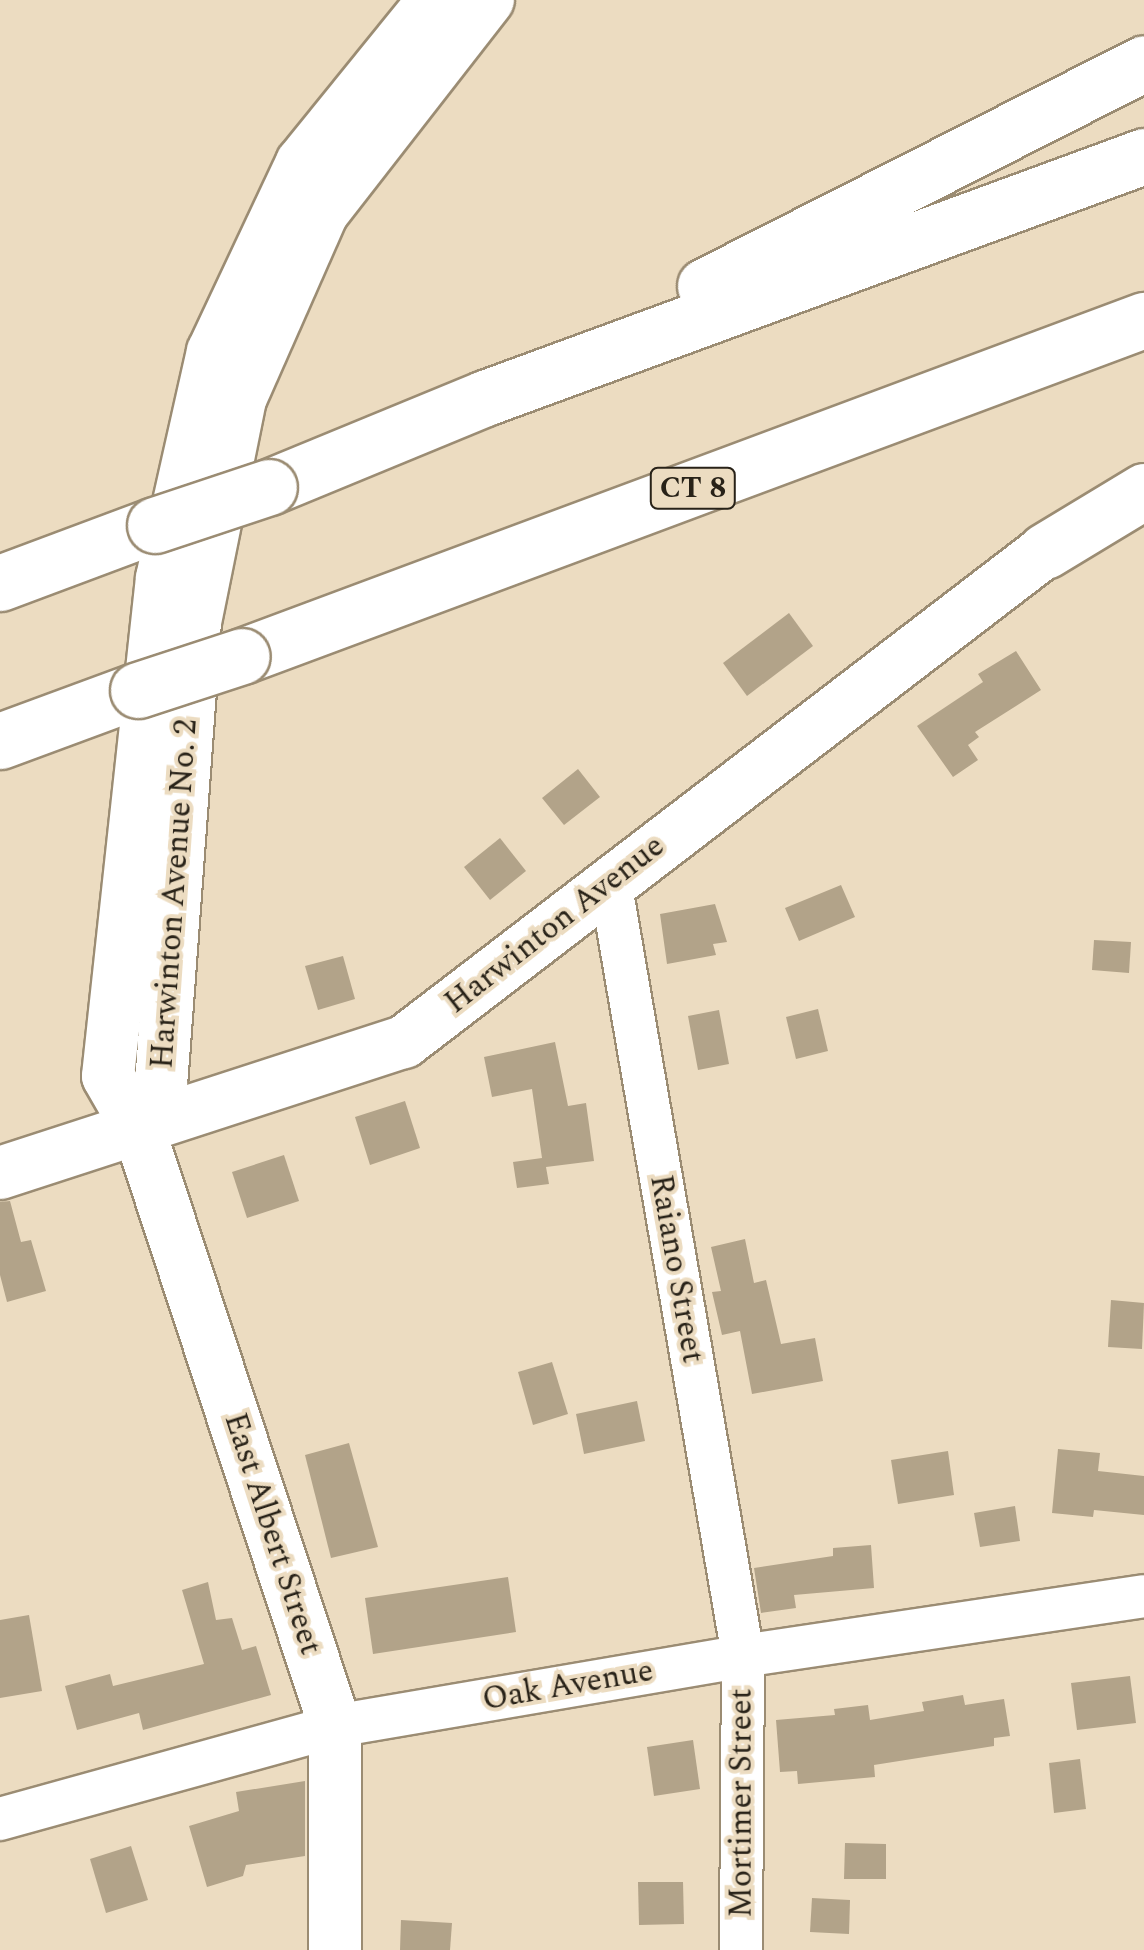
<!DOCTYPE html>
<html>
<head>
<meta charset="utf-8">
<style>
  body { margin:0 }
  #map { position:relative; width:1144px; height:1950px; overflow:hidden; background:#ecdcc1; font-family:Spectral,serif }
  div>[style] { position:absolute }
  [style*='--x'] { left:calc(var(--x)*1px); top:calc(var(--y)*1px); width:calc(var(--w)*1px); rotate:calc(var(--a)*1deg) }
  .building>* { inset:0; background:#b2a389 }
  .roads { filter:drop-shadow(2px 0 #9b8c73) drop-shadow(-2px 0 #9b8c73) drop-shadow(0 2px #9b8c73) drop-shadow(0 -2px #9b8c73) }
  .minor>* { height:42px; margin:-21px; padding:0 21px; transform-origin:21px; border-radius:21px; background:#fff }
  .major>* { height:52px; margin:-26px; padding:0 26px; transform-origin:26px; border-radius:26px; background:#fff }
  .highway>* { height:55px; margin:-27.5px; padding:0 27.5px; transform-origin:27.5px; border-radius:27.5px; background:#fff }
  .bridges { filter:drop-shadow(2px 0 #9b8c73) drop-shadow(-2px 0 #9b8c73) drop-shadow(0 2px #9b8c73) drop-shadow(0 -2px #9b8c73) }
  .highway-bridge>* { height:55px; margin:-27.5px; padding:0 27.5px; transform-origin:27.5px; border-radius:27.5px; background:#fff }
  span { translate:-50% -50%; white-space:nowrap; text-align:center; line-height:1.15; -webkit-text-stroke:8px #ecdcc1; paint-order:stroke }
  .shield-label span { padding:2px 8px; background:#ecdcc1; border:2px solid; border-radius:8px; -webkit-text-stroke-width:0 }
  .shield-label { font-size:30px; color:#282218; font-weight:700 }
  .street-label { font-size:32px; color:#282218 }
</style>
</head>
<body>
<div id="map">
  <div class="building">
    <div style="clip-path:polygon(789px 613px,813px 646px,747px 696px,723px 663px)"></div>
    <div style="clip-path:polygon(1016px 651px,1041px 690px,975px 732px,979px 737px,968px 745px,978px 760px,953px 777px,917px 726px,983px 682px,978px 674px)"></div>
    <div style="clip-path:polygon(578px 769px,600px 797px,564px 825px,542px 798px)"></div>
    <div style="clip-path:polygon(500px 838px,526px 871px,490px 900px,464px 867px)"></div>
    <div style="clip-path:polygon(841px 885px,855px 917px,799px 941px,785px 908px)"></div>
    <div style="clip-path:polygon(715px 904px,727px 942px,713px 944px,716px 955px,667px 964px,660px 914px)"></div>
    <div style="clip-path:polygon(1094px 940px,1131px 942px,1129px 973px,1092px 970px)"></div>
    <div style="clip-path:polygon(343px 956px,355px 999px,318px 1010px,305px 966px)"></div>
    <div style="clip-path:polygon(818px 1009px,828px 1051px,796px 1059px,786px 1017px)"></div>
    <div style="clip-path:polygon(719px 1010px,729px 1064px,698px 1070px,688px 1016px)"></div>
    <div style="clip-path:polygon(555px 1042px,568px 1106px,586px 1103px,594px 1161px,546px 1167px,549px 1184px,517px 1188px,513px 1162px,542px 1158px,532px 1089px,492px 1097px,484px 1057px)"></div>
    <div style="clip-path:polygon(405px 1101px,420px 1148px,370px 1165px,355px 1117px)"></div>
    <div style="clip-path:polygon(284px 1155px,299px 1201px,247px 1218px,232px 1172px)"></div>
    <div style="clip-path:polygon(10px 1201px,21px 1242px,31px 1240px,46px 1291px,7px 1302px,0 1275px,0 1202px)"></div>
    <div style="clip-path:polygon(745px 1239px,754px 1283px,766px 1280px,781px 1344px,815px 1338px,823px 1381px,752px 1394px,740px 1331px,722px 1335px,712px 1292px,721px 1291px,711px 1247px)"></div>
    <div style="clip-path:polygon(1111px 1300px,1144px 1303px,1142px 1349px,1108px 1347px)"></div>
    <div style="clip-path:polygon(552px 1362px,568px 1414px,533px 1425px,518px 1372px)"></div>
    <div style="clip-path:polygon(637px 1401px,645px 1441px,584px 1454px,576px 1414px)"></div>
    <div style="clip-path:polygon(349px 1443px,378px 1547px,331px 1558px,305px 1455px)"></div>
    <div style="clip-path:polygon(1058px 1449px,1100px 1453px,1098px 1471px,1144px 1476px,1144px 1515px,1094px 1510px,1093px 1517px,1052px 1513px)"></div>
    <div style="clip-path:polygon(948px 1451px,954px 1495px,898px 1504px,891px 1460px)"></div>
    <div style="clip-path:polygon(1015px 1506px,1020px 1541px,980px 1547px,974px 1513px)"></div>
    <div style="clip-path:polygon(871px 1545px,874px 1588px,794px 1595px,796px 1608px,761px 1613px,754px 1568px,833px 1556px,833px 1548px)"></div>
    <div style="clip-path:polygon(508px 1577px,516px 1632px,373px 1654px,365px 1598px)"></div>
    <div style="clip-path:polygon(208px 1582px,216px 1620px,232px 1618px,242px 1650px,256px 1646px,271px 1695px,143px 1730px,139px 1713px,77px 1730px,65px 1686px,110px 1674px,113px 1686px,204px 1664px,182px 1590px)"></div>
    <div style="clip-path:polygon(29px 1615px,42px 1691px,0 1698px,0 1620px)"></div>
    <div style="clip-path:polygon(1130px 1676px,1136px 1723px,1077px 1730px,1071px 1683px)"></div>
    <div style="clip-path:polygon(963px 1695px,965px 1705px,1004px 1699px,1010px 1736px,994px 1738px,994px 1746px,874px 1765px,875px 1777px,798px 1784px,797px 1771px,780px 1772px,776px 1720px,835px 1715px,834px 1709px,868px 1705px,870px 1720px,924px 1711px,922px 1702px)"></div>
    <div style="clip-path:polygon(693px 1740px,700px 1789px,654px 1796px,647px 1747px)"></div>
    <div style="clip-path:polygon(1080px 1759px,1086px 1809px,1054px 1813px,1049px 1763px)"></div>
    <div style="clip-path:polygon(305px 1781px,305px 1856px,246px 1865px,243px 1876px,207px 1887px,189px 1826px,239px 1811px,236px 1792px)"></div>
    <div style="clip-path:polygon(845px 1843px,886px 1844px,886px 1879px,844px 1879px)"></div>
    <div style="clip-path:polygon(131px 1846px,148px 1900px,106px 1913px,90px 1859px)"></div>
    <div style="clip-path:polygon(638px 1882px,683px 1882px,684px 1924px,639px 1925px)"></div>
    <div style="clip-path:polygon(812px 1898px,850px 1900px,849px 1934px,810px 1932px)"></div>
    <div style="clip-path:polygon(401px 1920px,452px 1923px,450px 1950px,400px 1950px)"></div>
  </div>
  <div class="roads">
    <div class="minor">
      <div style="--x:610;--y:881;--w:786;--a:80.26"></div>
      <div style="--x:743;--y:1656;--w:294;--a:90.4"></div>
      <div style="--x:0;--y:1819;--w:348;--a:-15.5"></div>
      <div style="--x:335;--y:1726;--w:414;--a:-9.7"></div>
      <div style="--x:743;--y:1656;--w:405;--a:-8.5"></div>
    </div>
    <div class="major">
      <div style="--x:139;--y:1130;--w:50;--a:-63.9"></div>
      <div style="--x:161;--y:1085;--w:464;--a:-85.8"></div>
      <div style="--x:195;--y:622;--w:227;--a:-78.6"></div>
      <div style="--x:240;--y:399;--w:203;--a:-66.2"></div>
      <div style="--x:322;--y:213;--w:270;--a:-52.1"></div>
      <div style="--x:0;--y:1173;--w:425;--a:-18"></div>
      <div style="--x:404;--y:1042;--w:807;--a:-37.45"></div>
      <div style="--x:335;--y:1950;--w:224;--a:-90"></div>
      <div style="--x:335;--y:1726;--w:627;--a:-108.2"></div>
      <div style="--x:139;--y:1130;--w:62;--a:-119.9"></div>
      <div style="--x:108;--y:1076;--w:501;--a:-83.81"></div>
      <div style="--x:162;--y:578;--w:232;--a:-77.3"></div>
      <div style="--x:213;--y:352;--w:209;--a:-64.8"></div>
      <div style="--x:302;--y:163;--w:210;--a:-51"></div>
    </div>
    <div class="highway">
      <div style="--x:705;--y:286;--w:492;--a:-26.9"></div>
      <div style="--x:269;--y:487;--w:234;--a:-22.4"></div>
      <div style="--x:485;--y:398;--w:702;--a:-20.16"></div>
      <div style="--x:1045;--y:551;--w:116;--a:-31.2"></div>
      <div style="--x:0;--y:583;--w:165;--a:-20.5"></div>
      <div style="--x:242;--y:656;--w:963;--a:-20.43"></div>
      <div style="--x:0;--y:741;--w:147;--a:-20.3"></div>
    </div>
  </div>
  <div class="bridges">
    <div class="highway-bridge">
      <div style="--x:155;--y:525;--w:120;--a:-18.4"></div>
      <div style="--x:138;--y:690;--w:109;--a:-18.1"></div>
    </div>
  </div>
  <div class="shield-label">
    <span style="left:693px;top:488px">CT 8</span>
  </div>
  <div class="street-label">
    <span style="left:175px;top:894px;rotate:-86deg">Harwinton Avenue No. 2</span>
    <span style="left:555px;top:925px;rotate:-38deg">Harwinton Avenue</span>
    <span style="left:676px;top:1269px;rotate:80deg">Raiano Street</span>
    <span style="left:272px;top:1534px;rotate:72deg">East Albert Street</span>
    <span style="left:568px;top:1686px;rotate:-10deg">Oak Avenue</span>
    <span style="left:742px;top:1803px;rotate:-90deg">Mortimer Street</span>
  </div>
</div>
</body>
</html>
